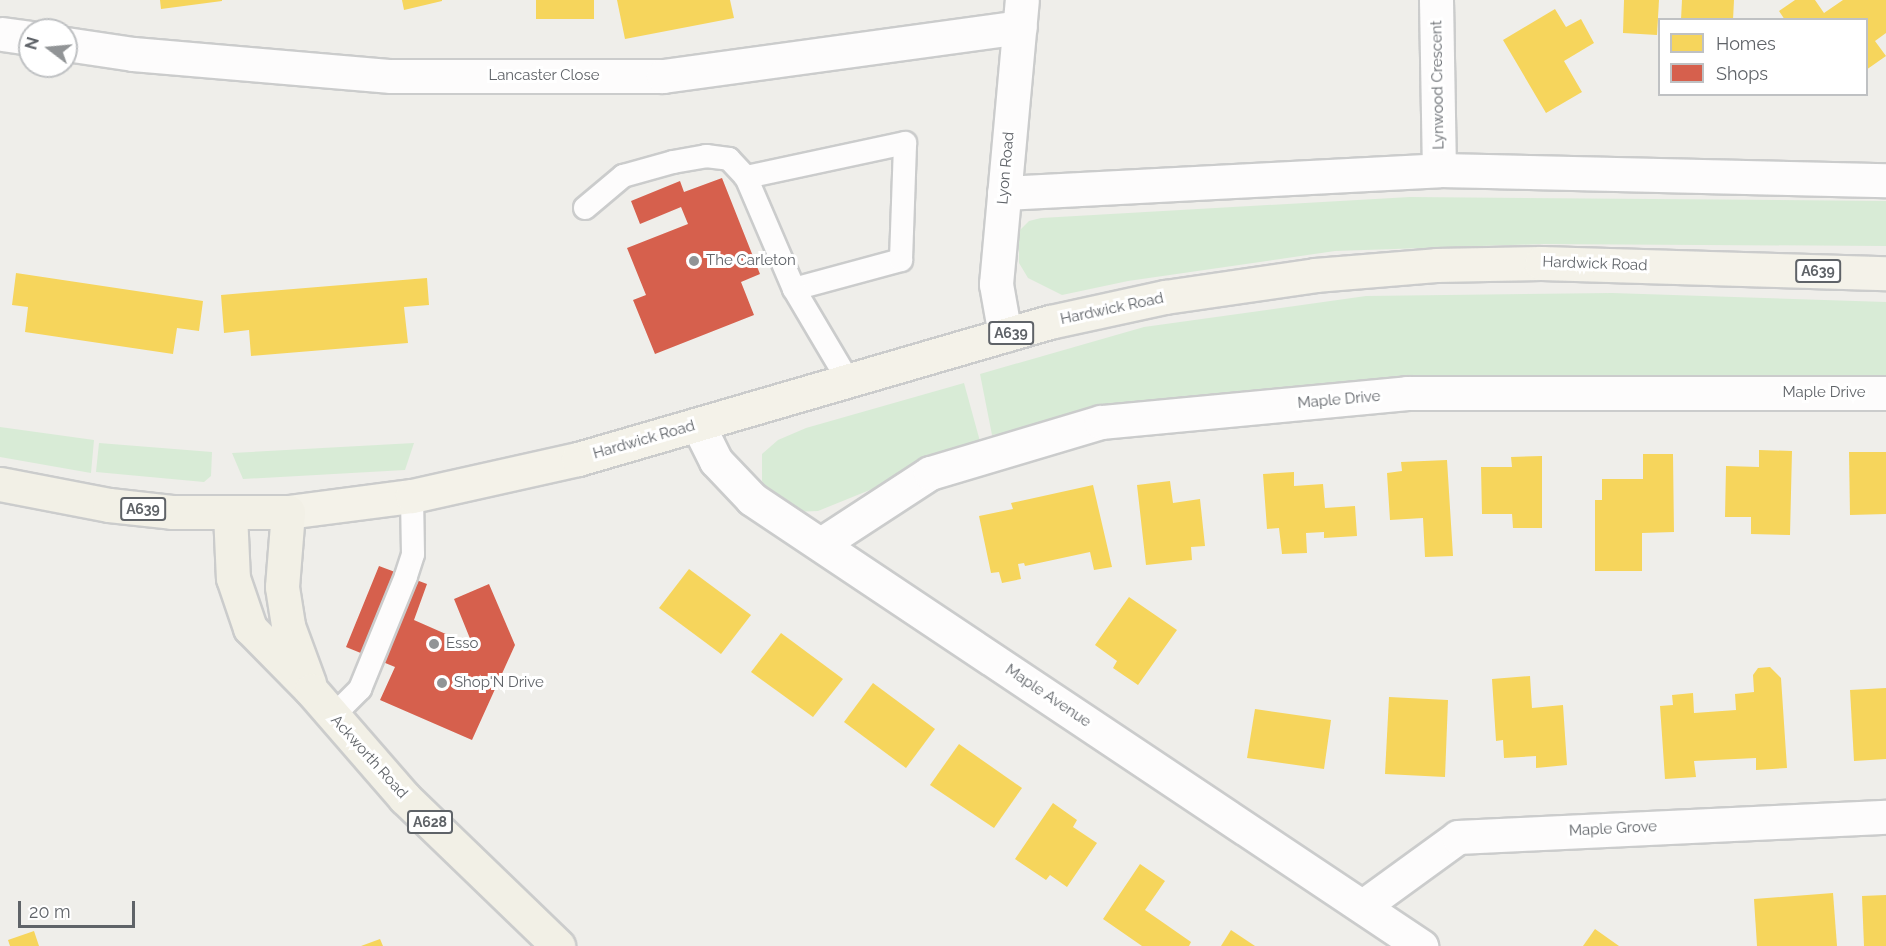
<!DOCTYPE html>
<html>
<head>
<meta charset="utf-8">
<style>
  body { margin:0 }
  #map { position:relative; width:1886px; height:946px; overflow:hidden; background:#efeeea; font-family:Raleway,sans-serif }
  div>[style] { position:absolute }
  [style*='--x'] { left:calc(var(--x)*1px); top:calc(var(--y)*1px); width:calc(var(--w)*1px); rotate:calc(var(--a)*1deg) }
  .green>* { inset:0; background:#d8ebd6 }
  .homes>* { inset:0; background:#f6d55c }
  .shops>* { inset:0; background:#d6604d }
  .roads { filter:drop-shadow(2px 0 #cbcccc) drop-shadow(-2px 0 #cbcccc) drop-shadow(0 2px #cbcccc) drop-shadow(0 -2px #cbcccc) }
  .service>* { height:22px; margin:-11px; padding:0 11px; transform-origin:11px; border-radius:11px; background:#fdfcfc }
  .minor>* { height:33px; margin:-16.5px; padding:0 16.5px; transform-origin:16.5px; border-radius:16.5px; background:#fdfcfc }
  .primary>* { height:33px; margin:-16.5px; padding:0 16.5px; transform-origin:16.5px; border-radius:16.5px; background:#f4f2e9 }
  .trunk>* { height:33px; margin:-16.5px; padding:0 16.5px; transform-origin:16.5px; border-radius:16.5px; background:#f2f0e6 }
  .dots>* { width:16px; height:16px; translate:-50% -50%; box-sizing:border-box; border:3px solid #fff; border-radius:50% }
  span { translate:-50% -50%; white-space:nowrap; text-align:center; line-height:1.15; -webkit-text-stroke:6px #fff; paint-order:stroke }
  .shield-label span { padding:2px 4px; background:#fff; border:2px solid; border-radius:4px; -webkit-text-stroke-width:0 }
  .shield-label { font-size:14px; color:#5f6368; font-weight:700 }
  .street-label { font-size:15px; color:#5f6368 }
  .poi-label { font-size:15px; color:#5f6368 }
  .left { translate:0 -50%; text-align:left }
  .legend { position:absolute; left:1658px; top:18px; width:210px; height:78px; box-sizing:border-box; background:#fff; border:2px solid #bfc1c3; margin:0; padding:8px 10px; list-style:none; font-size:18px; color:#5f6368 }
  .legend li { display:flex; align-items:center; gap:12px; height:30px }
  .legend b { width:30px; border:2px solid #bfc1c3 }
  .north { position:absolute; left:18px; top:18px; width:60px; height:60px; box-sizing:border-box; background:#fff; border:2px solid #bfc1c3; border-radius:50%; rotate:286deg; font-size:16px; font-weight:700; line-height:24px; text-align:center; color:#5f6368 }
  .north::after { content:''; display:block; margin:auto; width:21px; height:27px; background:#919496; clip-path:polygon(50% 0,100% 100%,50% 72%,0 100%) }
  .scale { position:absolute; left:18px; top:901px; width:117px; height:27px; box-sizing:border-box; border:3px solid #5f6368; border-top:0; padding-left:8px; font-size:18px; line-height:21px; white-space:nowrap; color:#5f6368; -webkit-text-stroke:4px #fff; paint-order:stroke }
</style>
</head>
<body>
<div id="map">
  <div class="green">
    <div style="clip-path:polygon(1410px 197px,1886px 201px,1886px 246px,1543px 244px,1335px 251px,1128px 281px,1062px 295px,1028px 278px,1019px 263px,1019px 231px,1029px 221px,1041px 218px)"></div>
    <div style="clip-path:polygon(1612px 293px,1886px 302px,1886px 378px,1173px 403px,992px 435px,980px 374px,1144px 327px,1366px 296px)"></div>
    <div style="clip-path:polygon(964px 383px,981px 445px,818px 511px,793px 512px,773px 497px,762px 481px,762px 454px,778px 440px,806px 428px)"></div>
    <div style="clip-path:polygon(0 427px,94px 440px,91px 473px,0 457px)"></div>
    <div style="clip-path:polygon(99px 443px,212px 452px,211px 476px,204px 482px,96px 472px)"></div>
    <div style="clip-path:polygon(414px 443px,405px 470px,243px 479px,232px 453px)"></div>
  </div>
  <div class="homes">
    <div style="clip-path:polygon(160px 0,222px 0,222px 1px,161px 9px)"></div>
    <div style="clip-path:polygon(402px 0,442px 0,442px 1px,404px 10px)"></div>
    <div style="clip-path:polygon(536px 0,594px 0,594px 19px,536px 19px)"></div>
    <div style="clip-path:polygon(617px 0,730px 0,734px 18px,625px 39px)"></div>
    <div style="clip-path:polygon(1624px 0,1659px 0,1657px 35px,1623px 33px)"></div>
    <div style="clip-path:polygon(1682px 0,1734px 0,1733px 20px,1681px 20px)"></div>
    <div style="clip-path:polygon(1795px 0,1815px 0,1824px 13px,1843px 0,1886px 0,1886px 33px,1875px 41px,1886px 56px,1866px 70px,1866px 20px,1785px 20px,1779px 11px)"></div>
    <div style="clip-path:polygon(1555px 9px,1566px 27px,1581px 19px,1594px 43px,1564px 61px,1582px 92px,1546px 113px,1503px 40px)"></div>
    <div style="clip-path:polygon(16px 273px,203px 301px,199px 331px,177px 328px,173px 354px,25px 332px,28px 307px,12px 305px)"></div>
    <div style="clip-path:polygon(427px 278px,429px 305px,404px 307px,408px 343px,251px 356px,249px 330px,224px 333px,221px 295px)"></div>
    <div style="clip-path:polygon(1759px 450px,1792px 451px,1790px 535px,1751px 534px,1751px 517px,1725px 517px,1726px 466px,1759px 467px)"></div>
    <div style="clip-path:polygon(1849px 452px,1886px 452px,1886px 514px,1850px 515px)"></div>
    <div style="clip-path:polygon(1643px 454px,1673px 454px,1674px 532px,1642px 533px,1642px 571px,1595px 571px,1595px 500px,1602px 500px,1602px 479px,1643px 479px)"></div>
    <div style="clip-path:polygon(1542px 456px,1542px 528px,1513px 528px,1512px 514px,1482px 514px,1481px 467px,1512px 467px,1511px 457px)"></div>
    <div style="clip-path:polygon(1447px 460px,1453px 556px,1425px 557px,1423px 518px,1390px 520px,1387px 473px,1402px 471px,1401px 462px)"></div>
    <div style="clip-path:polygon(1294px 472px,1294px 486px,1323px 484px,1325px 508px,1355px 506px,1357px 536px,1324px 538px,1324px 532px,1306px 533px,1307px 553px,1282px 554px,1279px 528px,1267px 529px,1263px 474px)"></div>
    <div style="clip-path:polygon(1170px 481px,1173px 503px,1200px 499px,1205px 546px,1191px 547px,1192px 560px,1146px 565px,1137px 485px)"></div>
    <div style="clip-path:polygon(1093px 485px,1112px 567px,1094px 570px,1090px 552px,1025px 566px,1024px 563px,1018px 564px,1021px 579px,1002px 583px,999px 572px,991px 573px,979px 516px,1013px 509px,1011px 503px)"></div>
    <div style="clip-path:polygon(689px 569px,751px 615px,721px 654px,659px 608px)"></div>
    <div style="clip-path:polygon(1129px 597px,1177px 630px,1138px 685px,1113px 668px,1117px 661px,1095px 645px)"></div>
    <div style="clip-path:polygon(781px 633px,843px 679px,813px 717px,751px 672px)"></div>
    <div style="clip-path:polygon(1770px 667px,1781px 678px,1787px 768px,1756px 770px,1756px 758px,1694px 761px,1696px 777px,1665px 779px,1660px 706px,1673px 705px,1672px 695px,1693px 693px,1694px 713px,1736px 710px,1735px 694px,1754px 692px,1753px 675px,1758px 668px)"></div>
    <div style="clip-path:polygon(1530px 676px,1532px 708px,1563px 705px,1567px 765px,1536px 768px,1536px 756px,1504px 758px,1503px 740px,1496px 741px,1492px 679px)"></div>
    <div style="clip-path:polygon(873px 683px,935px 729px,906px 768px,844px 722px)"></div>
    <div style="clip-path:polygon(1886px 688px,1886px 759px,1854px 761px,1850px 690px)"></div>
    <div style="clip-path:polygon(1389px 697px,1448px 700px,1445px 777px,1385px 774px)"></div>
    <div style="clip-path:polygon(1255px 709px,1331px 720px,1324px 769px,1247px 758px)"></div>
    <div style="clip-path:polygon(959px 744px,1022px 788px,994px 828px,930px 785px)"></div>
    <div style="clip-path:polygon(1053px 803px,1077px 820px,1073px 827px,1097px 843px,1067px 887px,1050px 875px,1046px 880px,1015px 859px)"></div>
    <div style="clip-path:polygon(1140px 864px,1165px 881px,1145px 910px,1191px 942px,1189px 946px,1142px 946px,1103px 919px)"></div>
    <div style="clip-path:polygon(1833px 893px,1837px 946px,1757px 946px,1754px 899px)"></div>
    <div style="clip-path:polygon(1886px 895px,1886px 946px,1864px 946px,1862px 896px)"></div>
    <div style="clip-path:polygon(1595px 929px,1619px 946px,1583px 946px)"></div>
    <div style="clip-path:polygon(1231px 930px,1255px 946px,1221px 946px)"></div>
    <div style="clip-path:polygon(34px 931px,39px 946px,10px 946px,8px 940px)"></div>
    <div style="clip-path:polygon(380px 939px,383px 946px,361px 946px)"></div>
  </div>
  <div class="shops">
    <div style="clip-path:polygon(722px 178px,760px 274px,741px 282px,754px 315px,655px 354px,633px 300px,646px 295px,627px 248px,688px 224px,681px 207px,640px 224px,631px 201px,680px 181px,684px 192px)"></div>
    <div style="clip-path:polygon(379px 566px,427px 584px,414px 620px,473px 646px,454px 599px,489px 584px,515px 645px,472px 740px,380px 700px,395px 667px,346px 647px)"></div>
  </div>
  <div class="roads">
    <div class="service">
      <div style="--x:585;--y:208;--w:50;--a:-40.1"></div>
      <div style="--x:623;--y:176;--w:52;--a:-15.6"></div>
      <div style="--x:673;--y:162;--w:34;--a:-10"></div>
      <div style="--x:706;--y:156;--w:23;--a:7"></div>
      <div style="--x:729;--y:159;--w:25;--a:47"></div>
      <div style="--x:794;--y:289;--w:111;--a:-15.2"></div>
      <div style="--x:901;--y:260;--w:117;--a:-88"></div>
      <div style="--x:905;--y:143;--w:163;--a:167.9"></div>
      <div style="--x:746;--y:177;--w:122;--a:66.8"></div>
      <div style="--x:794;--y:289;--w:108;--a:59.4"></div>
      <div style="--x:332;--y:717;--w:40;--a:-45"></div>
      <div style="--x:360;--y:689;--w:122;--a:-67.8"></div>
      <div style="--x:406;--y:576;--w:23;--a:-72"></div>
      <div style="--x:413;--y:554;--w:58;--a:-91"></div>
    </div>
    <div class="minor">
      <div style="--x:1436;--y:0;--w:170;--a:89"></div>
      <div style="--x:2;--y:34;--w:28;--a:8"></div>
      <div style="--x:66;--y:44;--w:68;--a:8.5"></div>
      <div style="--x:133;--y:54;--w:259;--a:4.9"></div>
      <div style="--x:391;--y:76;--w:272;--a:0"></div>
      <div style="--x:663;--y:76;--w:360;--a:-7.8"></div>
      <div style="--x:1004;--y:193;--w:436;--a:-3"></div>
      <div style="--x:1439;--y:170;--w:447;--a:1.3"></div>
      <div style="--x:1005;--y:335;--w:52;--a:-100"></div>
      <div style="--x:996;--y:284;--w:285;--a:-84.8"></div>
      <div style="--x:698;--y:425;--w:40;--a:63.4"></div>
      <div style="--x:716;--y:461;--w:52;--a:46.5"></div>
      <div style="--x:752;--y:499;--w:805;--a:33.75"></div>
      <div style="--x:821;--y:544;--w:130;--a:-33.1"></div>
      <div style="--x:930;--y:473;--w:178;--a:-16.6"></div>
      <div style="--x:1101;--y:422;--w:307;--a:-5.4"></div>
      <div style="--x:1407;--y:393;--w:479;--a:0"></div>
      <div style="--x:1363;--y:906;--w:117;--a:-36"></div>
      <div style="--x:1458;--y:837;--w:428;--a:-2.7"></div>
    </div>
    <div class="primary">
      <div style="--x:288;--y:512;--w:125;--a:-7.4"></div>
      <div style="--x:412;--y:496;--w:170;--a:-12.6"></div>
      <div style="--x:578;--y:459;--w:491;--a:-16.2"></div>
      <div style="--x:1050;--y:322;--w:118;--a:-12.3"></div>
      <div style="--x:1165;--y:297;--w:152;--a:-8.3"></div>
      <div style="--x:1315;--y:275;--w:121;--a:-4.7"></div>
      <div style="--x:1436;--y:265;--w:105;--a:-1.1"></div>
      <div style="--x:1541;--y:263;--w:345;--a:1.7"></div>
    </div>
    <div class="trunk">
      <div style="--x:0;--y:484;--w:111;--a:10.9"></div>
      <div style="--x:109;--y:505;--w:63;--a:6.3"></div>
      <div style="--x:172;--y:512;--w:116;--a:0"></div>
      <div style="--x:288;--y:512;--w:75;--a:94.6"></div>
      <div style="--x:282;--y:587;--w:39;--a:81"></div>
      <div style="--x:288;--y:626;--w:61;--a:69.8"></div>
      <div style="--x:230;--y:513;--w:65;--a:87.4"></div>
      <div style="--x:233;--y:578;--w:53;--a:71.2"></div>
      <div style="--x:250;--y:628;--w:87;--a:45.5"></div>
      <div style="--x:311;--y:690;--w:143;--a:49"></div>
      <div style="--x:405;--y:798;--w:213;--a:44"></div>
    </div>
  </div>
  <div class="dots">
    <div style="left:694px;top:261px;background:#919496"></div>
    <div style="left:434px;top:644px;background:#919496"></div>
    <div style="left:442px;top:683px;background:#919496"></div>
  </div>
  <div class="shield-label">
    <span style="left:1818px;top:271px">A639</span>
    <span style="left:1011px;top:333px">A639</span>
    <span style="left:143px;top:509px">A639</span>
    <span style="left:430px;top:822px">A628</span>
  </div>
  <div class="street-label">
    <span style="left:544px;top:76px">Lancaster Close</span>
    <span style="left:1438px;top:85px;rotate:-91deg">Lynwood Crescent</span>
    <span style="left:1006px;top:168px;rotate:-85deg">Lyon Road</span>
    <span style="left:1595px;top:264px;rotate:2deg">Hardwick Road</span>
    <span style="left:1112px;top:309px;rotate:-12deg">Hardwick Road</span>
    <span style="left:1824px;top:393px">Maple Drive</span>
    <span style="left:1339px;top:400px;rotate:-5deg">Maple Drive</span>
    <span style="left:644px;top:440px;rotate:-16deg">Hardwick Road</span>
    <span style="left:1048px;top:696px;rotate:34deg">Maple Avenue</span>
    <span style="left:369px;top:757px;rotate:48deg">Ackworth Road</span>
    <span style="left:1613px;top:829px;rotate:-3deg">Maple Grove</span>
  </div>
  <div class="poi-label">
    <span class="left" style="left:706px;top:261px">The Carleton</span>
    <span class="left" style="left:446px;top:644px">Esso</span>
    <span class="left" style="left:454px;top:683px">Shop'N Drive</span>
  </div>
  <ul class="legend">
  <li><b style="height:16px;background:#f6d55c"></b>Homes</li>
  <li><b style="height:16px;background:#d6604d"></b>Shops</li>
  </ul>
  <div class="north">N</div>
  <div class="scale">20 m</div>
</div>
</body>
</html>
